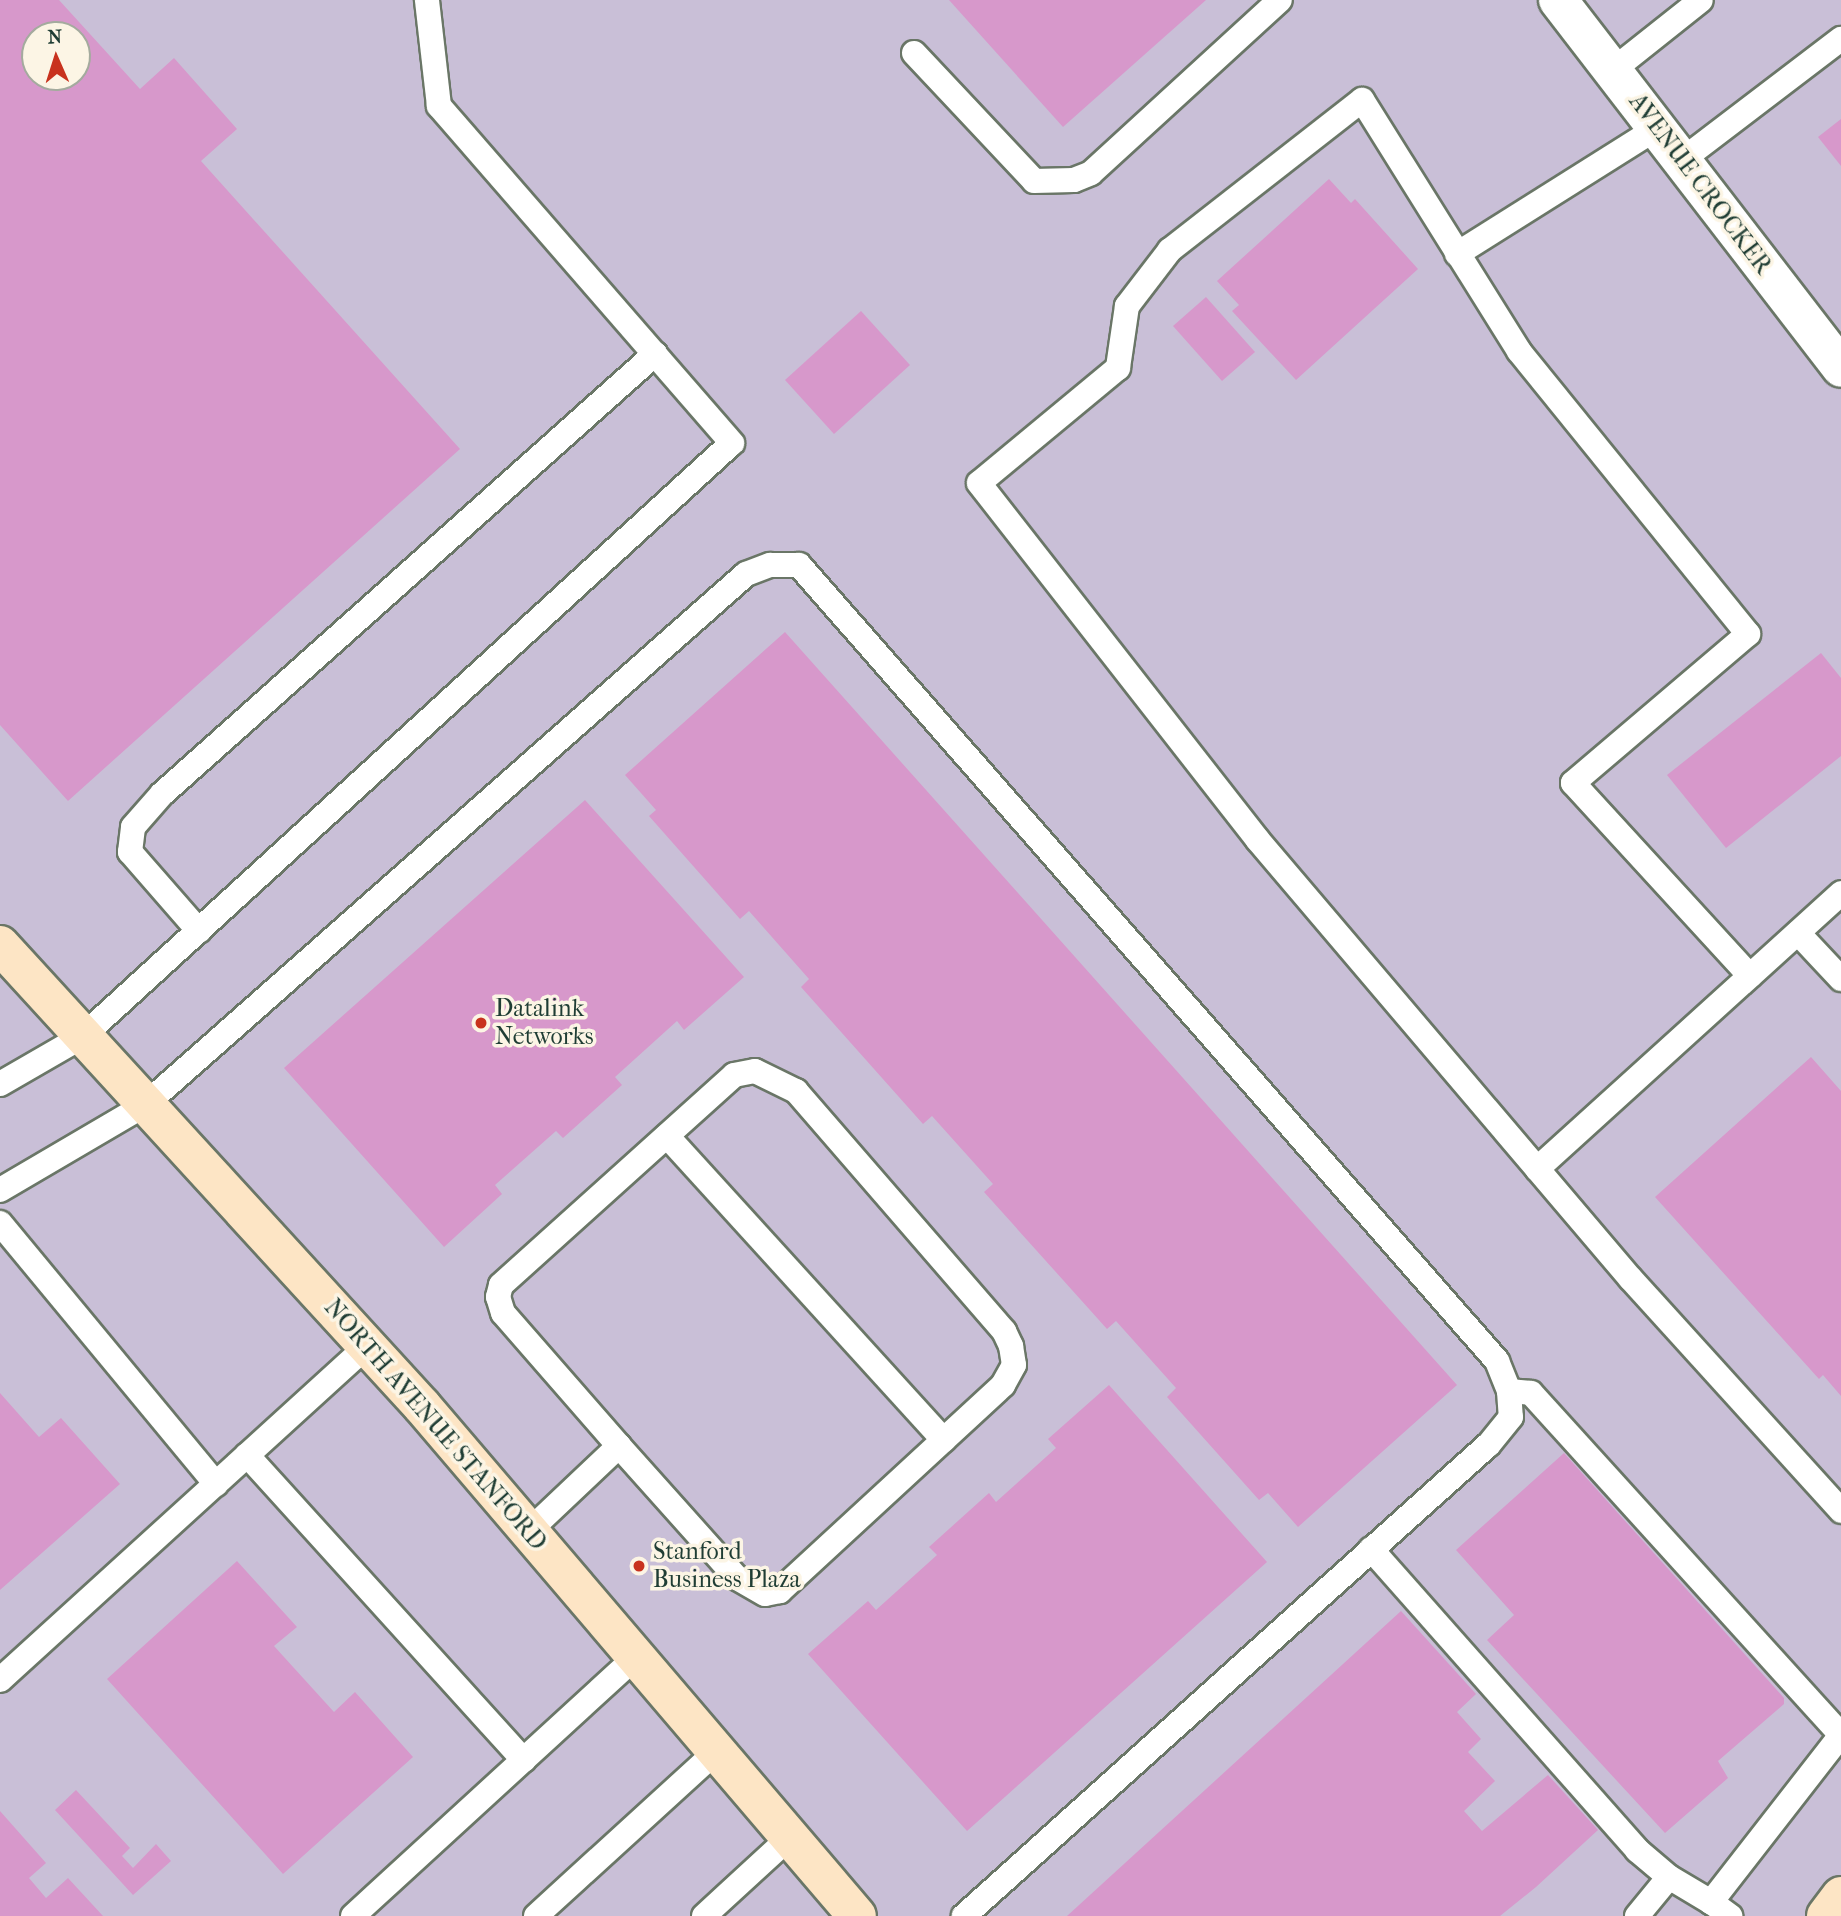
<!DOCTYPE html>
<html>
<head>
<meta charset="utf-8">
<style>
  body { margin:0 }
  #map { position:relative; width:1841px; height:1916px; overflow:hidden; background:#f6e1c7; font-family:"IM FELL French Canon",serif }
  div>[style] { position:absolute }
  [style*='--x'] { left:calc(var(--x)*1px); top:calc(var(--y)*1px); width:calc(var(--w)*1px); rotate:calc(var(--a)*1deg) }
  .industrial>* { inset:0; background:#c9bfd7 }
  .building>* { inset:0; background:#d798cb }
  .roads { filter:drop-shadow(2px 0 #6a7667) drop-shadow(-2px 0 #6a7667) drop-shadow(0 2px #6a7667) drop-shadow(0 -2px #6a7667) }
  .lane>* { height:24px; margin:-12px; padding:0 12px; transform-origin:12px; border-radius:12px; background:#fff }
  .street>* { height:38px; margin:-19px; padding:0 19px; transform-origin:19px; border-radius:19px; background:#fff }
  .secondary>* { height:38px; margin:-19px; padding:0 19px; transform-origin:19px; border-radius:19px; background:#fde5c5 }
  .dots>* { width:19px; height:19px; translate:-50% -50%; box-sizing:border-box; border:4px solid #fcf5e5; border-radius:50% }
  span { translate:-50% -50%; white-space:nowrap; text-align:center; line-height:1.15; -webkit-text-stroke:7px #fcf5e5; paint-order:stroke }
  .street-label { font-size:24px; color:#1f3d34 }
  .poi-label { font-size:24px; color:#1f3d34 }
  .left { translate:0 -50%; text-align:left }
  .north { position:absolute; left:21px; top:21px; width:70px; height:70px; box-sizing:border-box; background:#fcf5e5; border:2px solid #a4ab9e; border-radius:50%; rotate:357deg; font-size:19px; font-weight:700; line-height:28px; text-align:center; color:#1f3d34 }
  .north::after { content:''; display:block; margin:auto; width:24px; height:32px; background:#c8321e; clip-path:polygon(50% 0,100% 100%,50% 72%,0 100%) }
</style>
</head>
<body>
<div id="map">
  <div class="industrial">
    <div style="clip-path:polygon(evenodd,0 0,1841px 0,1841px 1916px,0 1916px,0 0,35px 35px,77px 35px,77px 77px,35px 77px,35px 35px)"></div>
  </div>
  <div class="building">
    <div style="clip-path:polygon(evenodd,0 0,59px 0,140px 89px,174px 58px,237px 129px,201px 161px,460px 449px,68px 801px,0 725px,0 0,35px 35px,77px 35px,77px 77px,35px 77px,35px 35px)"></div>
    <div style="clip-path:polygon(949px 0,1206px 0,1063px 127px)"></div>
    <div style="clip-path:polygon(1841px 119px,1841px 166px,1818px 137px)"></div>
    <div style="clip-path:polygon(1329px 179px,1351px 203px,1355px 199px,1418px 269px,1296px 380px,1232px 311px,1239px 305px,1217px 281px)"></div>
    <div style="clip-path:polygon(1206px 297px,1255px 352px,1222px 381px,1173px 326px)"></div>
    <div style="clip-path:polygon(861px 311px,910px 365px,834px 434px,785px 380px)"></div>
    <div style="clip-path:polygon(785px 632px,1457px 1385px,1298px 1527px,1268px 1493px,1259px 1500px,1167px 1397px,1176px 1388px,1116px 1321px,1107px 1329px,984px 1192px,993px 1184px,932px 1116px,923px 1124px,801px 987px,809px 979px,749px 911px,740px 919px,649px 816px,656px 810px,625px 775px)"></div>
    <div style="clip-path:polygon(1821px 653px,1841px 678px,1841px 756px,1726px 848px,1667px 775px)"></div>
    <div style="clip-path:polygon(585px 800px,744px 977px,684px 1030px,677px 1021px,615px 1077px,622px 1085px,563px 1138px,556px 1131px,495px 1185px,502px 1194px,444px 1247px,284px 1068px)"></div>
    <div style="clip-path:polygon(1811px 1057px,1841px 1091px,1841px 1396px,1823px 1375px,1819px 1379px,1655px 1197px)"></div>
    <div style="clip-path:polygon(1109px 1385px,1267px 1562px,967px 1831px,808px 1654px,868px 1601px,876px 1610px,937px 1555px,929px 1547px,989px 1493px,996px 1502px,1056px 1448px,1048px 1439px)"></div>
    <div style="clip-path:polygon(0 1393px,39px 1437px,61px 1418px,120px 1484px,0 1590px)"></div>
    <div style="clip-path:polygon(1564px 1453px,1784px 1698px,1784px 1704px,1718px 1761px,1728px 1778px,1665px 1833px,1487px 1640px,1514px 1615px,1456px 1550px)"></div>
    <div style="clip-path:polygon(237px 1561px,297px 1627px,274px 1646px,334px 1712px,355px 1692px,413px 1757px,283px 1874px,107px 1679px)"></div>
    <div style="clip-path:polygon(1401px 1611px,1476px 1694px,1457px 1712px,1481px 1739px,1468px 1752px,1495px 1781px,1464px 1811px,1482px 1831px,1548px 1775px,1598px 1830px,1536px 1887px,1500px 1916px,1067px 1916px)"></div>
    <div style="clip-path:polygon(76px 1790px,130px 1848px,122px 1856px,133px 1868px,156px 1844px,171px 1861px,133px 1895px,55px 1810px)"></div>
    <div style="clip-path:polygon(0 1811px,46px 1863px,29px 1878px,46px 1898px,68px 1878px,103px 1916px,0 1916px)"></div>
  </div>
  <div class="roads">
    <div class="lane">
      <div style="--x:914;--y:53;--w:175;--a:46.8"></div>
      <div style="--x:1034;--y:181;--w:40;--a:-1.4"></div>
      <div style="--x:1074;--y:180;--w:18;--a:-22"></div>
      <div style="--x:1091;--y:173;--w:256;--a:-42.5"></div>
      <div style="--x:1613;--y:70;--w:112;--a:-38.5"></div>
      <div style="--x:1682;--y:160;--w:200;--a:-37.3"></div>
      <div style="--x:1457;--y:254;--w:236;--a:-32.2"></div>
      <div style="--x:199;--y:931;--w:105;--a:-131.1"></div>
      <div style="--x:130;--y:852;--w:25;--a:-83"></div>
      <div style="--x:133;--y:827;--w:44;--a:-48.7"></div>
      <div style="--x:162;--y:794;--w:661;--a:-41.75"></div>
      <div style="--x:1798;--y:933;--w:63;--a:46.9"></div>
      <div style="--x:1750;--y:976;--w:262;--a:-132.5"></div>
      <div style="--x:1573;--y:783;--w:230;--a:-40.4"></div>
      <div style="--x:1748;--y:634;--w:364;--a:-129"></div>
      <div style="--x:1519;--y:351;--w:296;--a:-122"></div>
      <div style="--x:1362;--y:100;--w:244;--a:142"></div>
      <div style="--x:1170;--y:250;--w:71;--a:127.5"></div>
      <div style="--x:1127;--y:306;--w:63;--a:98.3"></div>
      <div style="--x:1118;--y:368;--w:180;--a:140.4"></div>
      <div style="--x:979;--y:483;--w:452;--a:52"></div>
      <div style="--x:1257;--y:839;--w:577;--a:49.64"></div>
      <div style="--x:1631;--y:1279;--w:313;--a:47.8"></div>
      <div style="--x:0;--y:1084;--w:96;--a:-30"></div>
      <div style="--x:83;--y:1036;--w:879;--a:-42.42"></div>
      <div style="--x:732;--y:443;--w:447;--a:-131"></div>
      <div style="--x:439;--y:106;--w:107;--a:-96.5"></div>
      <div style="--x:667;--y:1136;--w:411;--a:47.7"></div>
      <div style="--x:1537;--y:1169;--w:411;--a:-42.2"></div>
      <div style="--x:0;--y:1190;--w:168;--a:-30.4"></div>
      <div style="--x:145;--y:1105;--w:802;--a:-41.46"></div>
      <div style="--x:746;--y:574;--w:26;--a:-21"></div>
      <div style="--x:770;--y:565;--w:29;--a:0"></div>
      <div style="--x:799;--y:565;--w:1059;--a:48.75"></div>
      <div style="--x:1497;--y:1361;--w:32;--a:68"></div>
      <div style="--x:1509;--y:1391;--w:26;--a:86"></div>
      <div style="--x:1511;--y:1417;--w:36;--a:129"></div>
      <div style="--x:1488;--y:1445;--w:705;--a:138.05"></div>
      <div style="--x:0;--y:1223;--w:339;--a:50.4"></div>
      <div style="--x:1509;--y:1391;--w:22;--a:5"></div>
      <div style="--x:1531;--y:1393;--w:462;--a:47.8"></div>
      <div style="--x:1841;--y:1735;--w:212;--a:127.9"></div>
      <div style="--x:1711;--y:1902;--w:24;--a:36"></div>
      <div style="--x:247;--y:1455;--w:412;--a:47.8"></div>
      <div style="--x:529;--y:1531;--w:124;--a:-43.4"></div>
      <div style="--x:619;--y:1446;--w:176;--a:-131.1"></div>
      <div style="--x:503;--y:1313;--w:17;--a:-107"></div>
      <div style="--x:498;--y:1297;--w:12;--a:-76"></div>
      <div style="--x:501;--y:1285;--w:314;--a:-42"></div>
      <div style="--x:734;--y:1075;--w:21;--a:-11"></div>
      <div style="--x:755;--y:1071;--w:46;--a:26"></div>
      <div style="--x:796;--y:1091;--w:318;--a:49.1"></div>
      <div style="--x:1004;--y:1331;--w:17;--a:65"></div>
      <div style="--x:1011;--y:1346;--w:19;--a:81"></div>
      <div style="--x:1014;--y:1365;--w:23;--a:119"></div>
      <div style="--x:1003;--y:1385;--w:304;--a:137.3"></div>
      <div style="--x:780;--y:1591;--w:15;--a:169"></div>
      <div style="--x:765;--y:1594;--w:32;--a:-150"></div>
      <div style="--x:737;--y:1578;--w:177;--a:-131.8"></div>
      <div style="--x:1371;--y:1549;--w:402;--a:48.5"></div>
      <div style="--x:1637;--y:1850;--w:42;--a:40.2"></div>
      <div style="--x:1669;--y:1877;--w:49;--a:30.8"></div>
      <div style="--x:0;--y:1680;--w:496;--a:-42.3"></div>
      <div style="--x:353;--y:1916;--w:384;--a:-42.5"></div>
      <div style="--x:536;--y:1916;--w:245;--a:-42.4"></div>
      <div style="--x:704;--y:1916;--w:117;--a:-42.6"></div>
      <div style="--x:1637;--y:1916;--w:50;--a:-50.6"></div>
    </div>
    <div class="street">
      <div style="--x:1558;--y:0;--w:464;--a:52.4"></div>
    </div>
    <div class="secondary">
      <div style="--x:0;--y:945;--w:625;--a:47.53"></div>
      <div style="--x:422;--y:1406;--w:670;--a:49.54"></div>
      <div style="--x:1826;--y:1916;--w:25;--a:-53"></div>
    </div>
  </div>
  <div class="dots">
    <div style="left:481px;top:1023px;background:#c8321e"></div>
    <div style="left:639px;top:1566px;background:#c8321e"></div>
  </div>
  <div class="street-label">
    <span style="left:1700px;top:184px;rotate:53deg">AVENUE CROCKER</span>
    <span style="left:435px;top:1425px;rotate:49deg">NORTH AVENUE STANFORD</span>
  </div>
  <div class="poi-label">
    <span class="left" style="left:495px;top:1023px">Datalink<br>Networks</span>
    <span class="left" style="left:653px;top:1566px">Stanford<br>Business Plaza</span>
  </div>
  <div class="north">N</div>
</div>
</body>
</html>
